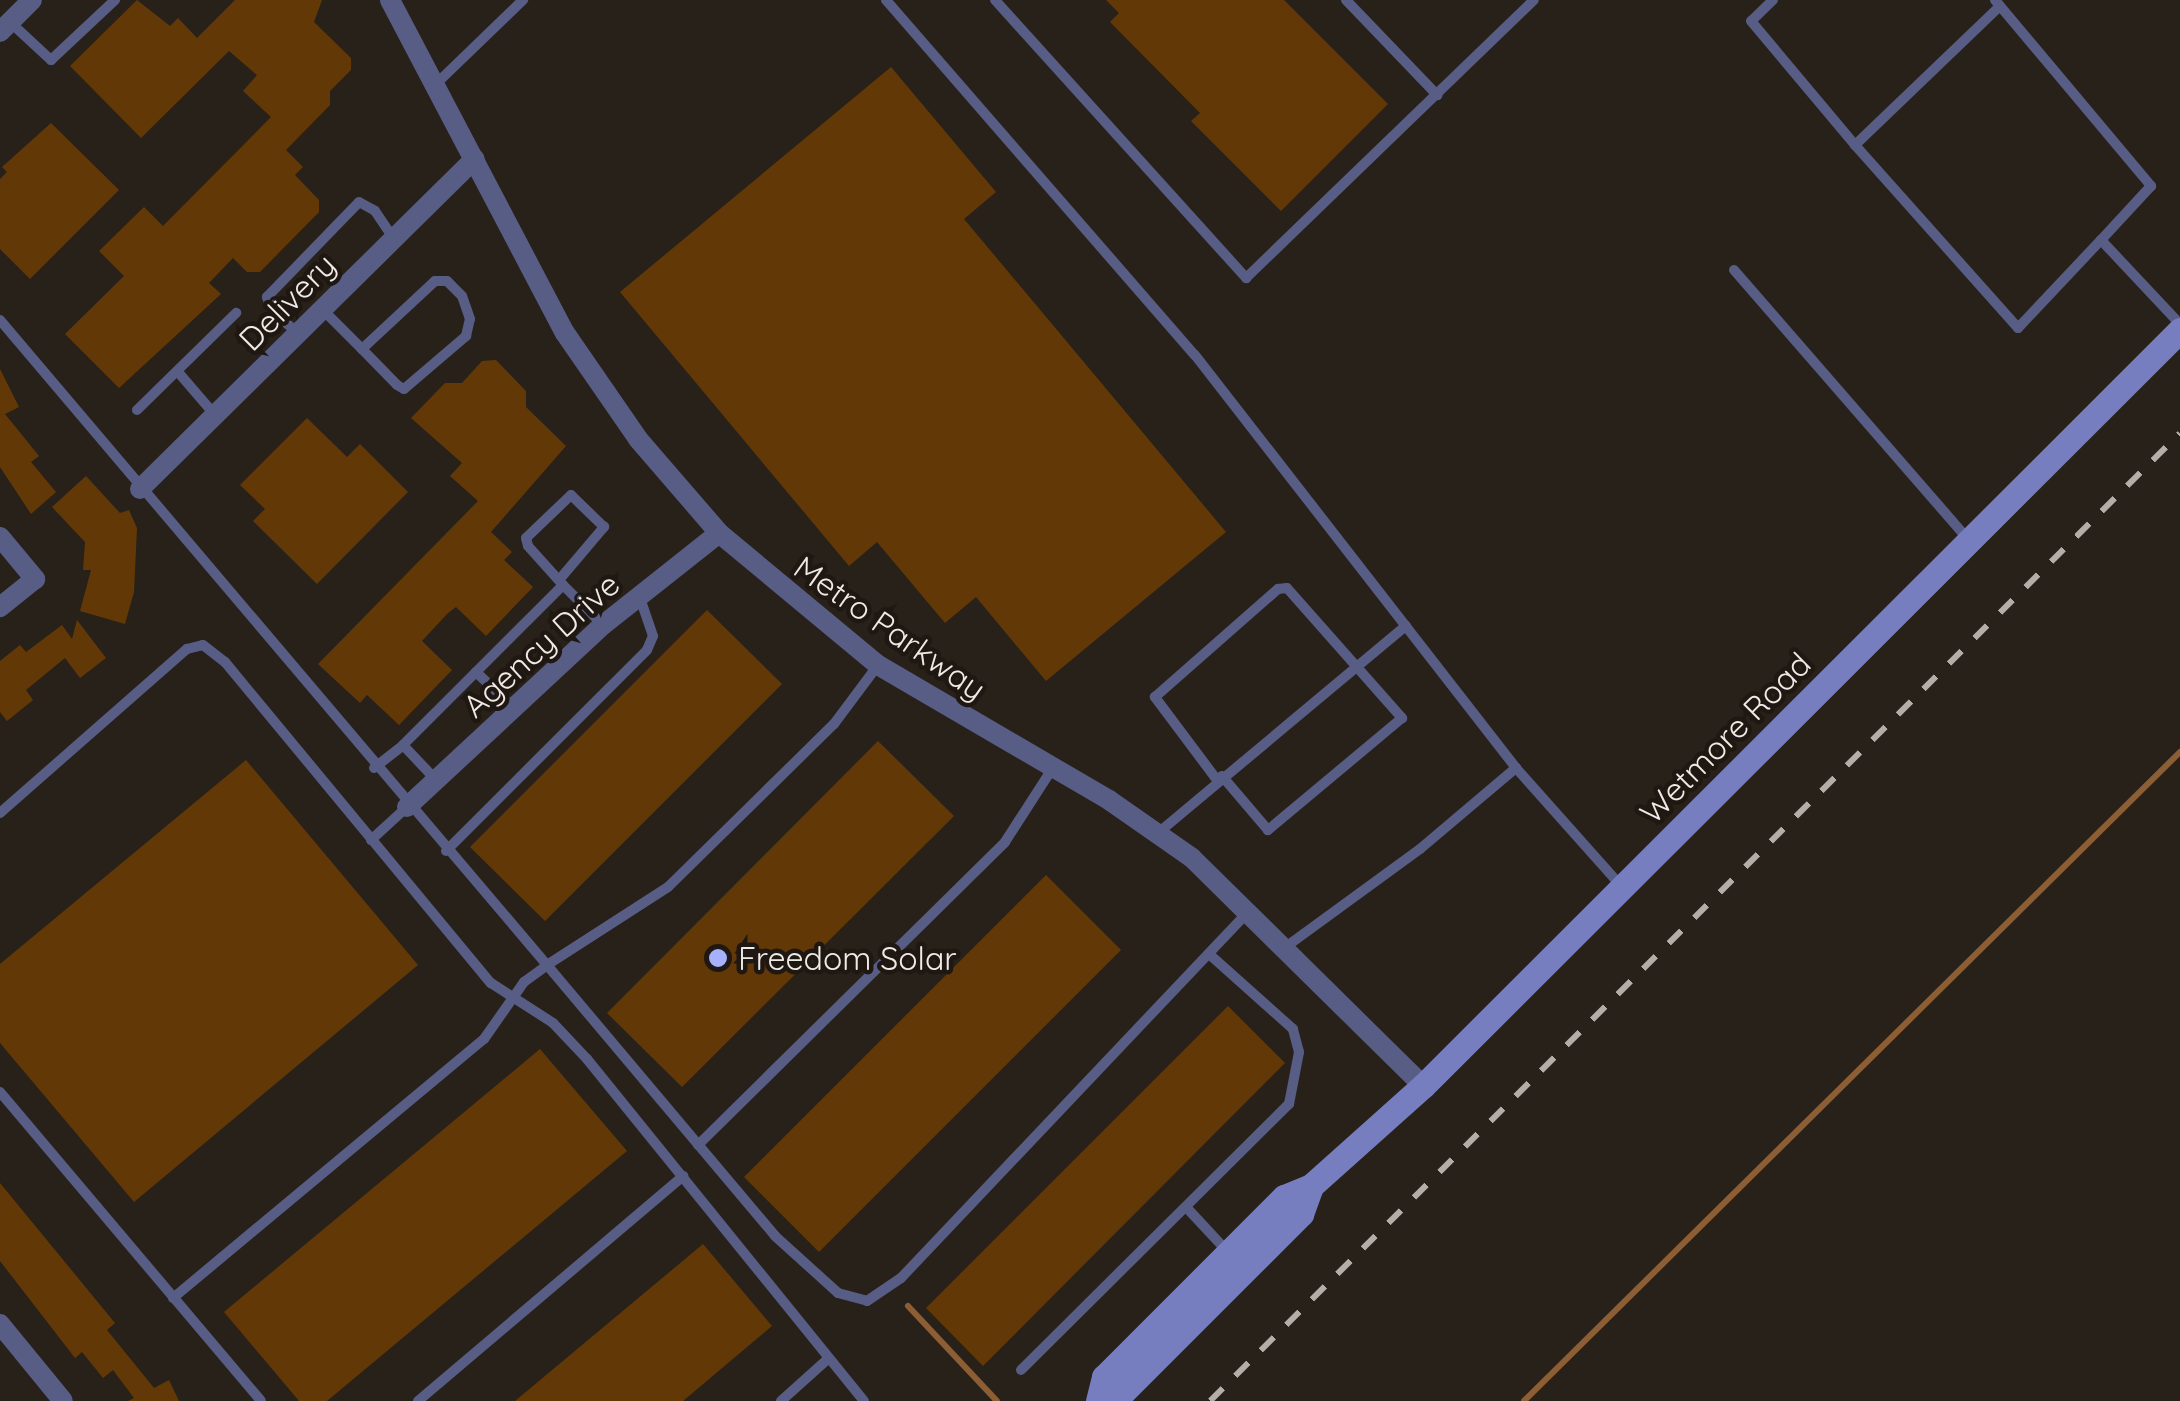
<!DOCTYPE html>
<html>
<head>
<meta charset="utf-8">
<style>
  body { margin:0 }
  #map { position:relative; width:2180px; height:1401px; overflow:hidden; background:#28211a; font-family:Quicksand,sans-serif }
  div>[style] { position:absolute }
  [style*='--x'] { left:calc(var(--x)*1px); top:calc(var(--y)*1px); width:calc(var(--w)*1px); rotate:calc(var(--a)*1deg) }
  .stream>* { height:6px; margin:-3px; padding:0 3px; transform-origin:3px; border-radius:3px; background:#8d5e33 }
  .building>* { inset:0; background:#633807 }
  .lane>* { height:10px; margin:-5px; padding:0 5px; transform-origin:5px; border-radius:5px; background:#585d86 }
  .street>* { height:20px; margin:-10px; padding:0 10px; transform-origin:10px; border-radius:10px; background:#585d86 }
  .secondary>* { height:25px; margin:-12.5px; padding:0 12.5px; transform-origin:12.5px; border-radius:12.5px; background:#777ebf }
  .rail>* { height:6px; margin-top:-3px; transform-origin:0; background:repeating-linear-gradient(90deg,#b4aea9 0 18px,transparent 0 36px) }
  .dots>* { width:28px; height:28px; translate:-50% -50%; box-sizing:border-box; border:5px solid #1f1711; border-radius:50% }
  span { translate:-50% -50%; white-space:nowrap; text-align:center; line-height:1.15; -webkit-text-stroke:9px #1f1711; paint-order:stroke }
  .street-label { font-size:32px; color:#f0eae6 }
  .poi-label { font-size:32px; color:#f0eae6 }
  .left { translate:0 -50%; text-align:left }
</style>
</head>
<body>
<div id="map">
  <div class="stream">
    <div style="--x:908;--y:1306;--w:130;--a:46.9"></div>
    <div style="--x:1524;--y:1401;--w:923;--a:-44.69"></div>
  </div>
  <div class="building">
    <div style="clip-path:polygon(137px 0,170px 26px,178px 18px,197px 38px,235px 0,322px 0,314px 22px,351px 58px,351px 70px,330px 91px,330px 105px,286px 150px,303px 167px,295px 175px,319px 200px,319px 212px,260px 272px,247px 272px,233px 258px,209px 283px,221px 294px,119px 388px,65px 334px,124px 276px,99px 251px,144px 207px,163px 226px,271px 117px,243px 91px,257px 75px,229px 51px,141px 138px,70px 66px)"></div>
    <div style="clip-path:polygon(1106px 0,1284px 0,1388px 104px,1281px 211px,1191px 121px,1200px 113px,1110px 22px,1119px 13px)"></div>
    <div style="clip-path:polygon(891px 67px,996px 192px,964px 219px,1226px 532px,1046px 681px,976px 597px,945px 623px,877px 542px,849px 566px,620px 292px)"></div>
    <div style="clip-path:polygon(51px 123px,119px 190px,30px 279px,0 249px,0 179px,7px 172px,2px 167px)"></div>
    <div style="clip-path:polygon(496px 360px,526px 391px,526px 407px,566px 446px,491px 532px,512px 552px,504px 560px,533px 587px,486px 636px,456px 607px,448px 613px,422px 641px,452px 670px,399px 725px,367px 695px,360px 703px,318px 664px,478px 501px,450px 476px,462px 463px,411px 418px,445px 383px,462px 383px,482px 361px)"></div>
    <div style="clip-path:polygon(0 369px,19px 407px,5px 414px,39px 456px,31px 462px,56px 492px,31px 514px,0 467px)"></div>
    <div style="clip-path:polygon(307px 418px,347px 457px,360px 444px,408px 492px,317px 584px,253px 521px,265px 509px,240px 485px)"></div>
    <div style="clip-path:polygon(86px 476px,120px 513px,129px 510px,137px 528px,134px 592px,125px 624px,80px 611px,91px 570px,83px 570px,85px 542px,52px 507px)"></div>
    <div style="clip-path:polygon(707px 610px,782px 684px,545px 921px,470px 847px)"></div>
    <div style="clip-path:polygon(77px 620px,106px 658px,80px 678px,65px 658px,26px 690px,33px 700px,7px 721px,0 712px,0 661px,20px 645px,26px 652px,62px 625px,72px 639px)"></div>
    <div style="clip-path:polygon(878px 741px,954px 816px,682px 1087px,607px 1013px)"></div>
    <div style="clip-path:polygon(246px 760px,418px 965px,134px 1202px,0 1043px,0 964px)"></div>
    <div style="clip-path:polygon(1046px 875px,1121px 950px,819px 1252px,744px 1177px)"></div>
    <div style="clip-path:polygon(1228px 1006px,1285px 1063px,983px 1366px,926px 1308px)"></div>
    <div style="clip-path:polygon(540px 1049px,627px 1151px,327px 1401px,299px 1401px,224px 1312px)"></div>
    <div style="clip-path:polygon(0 1183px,115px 1323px,107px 1330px,154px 1388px,169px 1380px,179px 1401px,128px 1401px,134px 1398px,113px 1370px,103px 1378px,82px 1352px,75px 1358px,0 1261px)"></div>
    <div style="clip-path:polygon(703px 1244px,772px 1326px,683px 1401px,515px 1401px)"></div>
  </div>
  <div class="lane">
    <div style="--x:886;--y:0;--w:471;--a:49"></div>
    <div style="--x:1195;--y:355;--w:523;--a:52.14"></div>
    <div style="--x:1516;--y:768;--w:158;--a:48.3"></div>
    <div style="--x:995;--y:0;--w:375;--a:47.9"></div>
    <div style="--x:1246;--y:278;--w:400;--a:-44"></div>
    <div style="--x:1346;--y:0;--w:132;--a:46.2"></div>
    <div style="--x:1773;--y:0;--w:30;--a:136"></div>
    <div style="--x:1751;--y:21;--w:162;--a:50"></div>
    <div style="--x:1995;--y:0;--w:243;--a:50"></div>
    <div style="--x:2151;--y:186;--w:74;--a:132.8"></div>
    <div style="--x:2000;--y:6;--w:201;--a:136.2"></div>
    <div style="--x:1855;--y:145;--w:245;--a:48.3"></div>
    <div style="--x:2018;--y:328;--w:121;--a:-46.7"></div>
    <div style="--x:2101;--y:240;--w:115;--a:46.8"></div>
    <div style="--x:10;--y:22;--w:56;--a:42.8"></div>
    <div style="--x:51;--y:60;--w:88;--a:-43.2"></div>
    <div style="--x:437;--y:83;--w:120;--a:-44"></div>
    <div style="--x:1734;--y:270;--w:358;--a:49"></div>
    <div style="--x:323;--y:310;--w:55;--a:45"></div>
    <div style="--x:362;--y:349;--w:50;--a:45.8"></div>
    <div style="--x:397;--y:385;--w:8;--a:30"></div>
    <div style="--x:404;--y:389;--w:82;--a:-40.5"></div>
    <div style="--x:466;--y:336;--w:17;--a:-77"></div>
    <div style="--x:470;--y:319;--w:24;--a:-109"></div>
    <div style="--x:462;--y:296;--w:21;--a:-135"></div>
    <div style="--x:447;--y:281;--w:12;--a:180"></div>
    <div style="--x:435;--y:281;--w:100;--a:137"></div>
    <div style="--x:0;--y:320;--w:846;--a:49.7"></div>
    <div style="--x:547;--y:965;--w:144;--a:-32.8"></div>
    <div style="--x:668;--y:887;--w:233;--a:-44.5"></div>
    <div style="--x:834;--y:724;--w:74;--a:-53.3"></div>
    <div style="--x:298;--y:333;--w:34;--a:-140"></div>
    <div style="--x:272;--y:311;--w:15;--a:-110"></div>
    <div style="--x:267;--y:297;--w:132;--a:-45.9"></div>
    <div style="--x:359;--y:202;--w:18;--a:29"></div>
    <div style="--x:375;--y:211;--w:32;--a:56"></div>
    <div style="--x:178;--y:372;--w:57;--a:49.3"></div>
    <div style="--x:137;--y:410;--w:139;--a:-44.4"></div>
    <div style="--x:559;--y:580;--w:70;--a:-49.7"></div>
    <div style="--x:604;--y:527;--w:46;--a:-135.9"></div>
    <div style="--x:571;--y:495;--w:62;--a:136.3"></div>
    <div style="--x:526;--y:538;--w:8;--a:76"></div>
    <div style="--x:528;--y:546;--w:52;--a:48.1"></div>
    <div style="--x:476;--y:672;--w:52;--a:43.5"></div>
    <div style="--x:374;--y:768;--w:37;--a:-38"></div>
    <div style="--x:436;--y:780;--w:48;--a:-133.3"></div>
    <div style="--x:403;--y:745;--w:226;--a:-45"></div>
    <div style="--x:563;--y:585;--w:57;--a:45"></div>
    <div style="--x:1217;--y:780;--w:104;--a:-126.8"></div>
    <div style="--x:1155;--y:697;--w:164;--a:-41.3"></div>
    <div style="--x:1278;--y:589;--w:9;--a:-6"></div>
    <div style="--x:1287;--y:588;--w:174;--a:48.5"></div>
    <div style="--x:1402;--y:718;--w:175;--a:140.1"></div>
    <div style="--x:1268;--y:830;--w:71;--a:-130.4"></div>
    <div style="--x:0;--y:813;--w:249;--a:-41.3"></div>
    <div style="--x:187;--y:649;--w:16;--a:-14"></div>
    <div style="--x:203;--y:645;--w:28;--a:38"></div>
    <div style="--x:225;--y:662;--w:417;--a:50.4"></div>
    <div style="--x:491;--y:983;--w:74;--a:32.8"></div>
    <div style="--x:553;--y:1023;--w:50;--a:46.6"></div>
    <div style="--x:587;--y:1059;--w:440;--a:51"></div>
    <div style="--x:1158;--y:833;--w:323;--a:-39.9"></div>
    <div style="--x:371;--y:840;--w:49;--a:-42.5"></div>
    <div style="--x:446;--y:851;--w:284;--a:-45"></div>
    <div style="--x:647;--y:650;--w:15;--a:-67"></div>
    <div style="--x:653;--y:636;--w:40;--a:-108.9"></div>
    <div style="--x:1287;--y:946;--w:165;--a:-36.1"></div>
    <div style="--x:1420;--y:849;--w:126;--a:-40.2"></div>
    <div style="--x:0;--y:1092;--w:404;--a:49.8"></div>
    <div style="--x:698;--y:1145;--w:431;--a:-44.6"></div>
    <div style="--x:1005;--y:842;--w:87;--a:-57.2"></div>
    <div style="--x:1186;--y:1207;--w:59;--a:47.1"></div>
    <div style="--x:173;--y:1298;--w:405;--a:-39.8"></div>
    <div style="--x:484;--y:1039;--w:70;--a:-54.9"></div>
    <div style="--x:524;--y:982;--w:29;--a:-36"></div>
    <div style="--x:547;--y:965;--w:354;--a:49.9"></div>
    <div style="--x:775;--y:1236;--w:85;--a:42.1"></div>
    <div style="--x:838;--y:1293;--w:30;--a:15"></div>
    <div style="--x:867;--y:1301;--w:41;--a:-34.1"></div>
    <div style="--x:901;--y:1278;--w:503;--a:-46.53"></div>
    <div style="--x:1021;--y:1370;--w:378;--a:-44.8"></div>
    <div style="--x:1289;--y:1104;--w:53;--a:-79.1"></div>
    <div style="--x:1299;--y:1052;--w:24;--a:-105"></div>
    <div style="--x:1293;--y:1029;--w:113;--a:-138.2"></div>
    <div style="--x:418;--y:1401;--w:348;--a:-40.3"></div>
    <div style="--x:781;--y:1401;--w:64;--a:-41.9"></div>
  </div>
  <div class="street">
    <div style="--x:390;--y:0;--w:376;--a:62.3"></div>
    <div style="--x:565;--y:333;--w:129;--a:55.4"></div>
    <div style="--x:638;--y:439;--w:124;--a:49.2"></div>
    <div style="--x:719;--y:533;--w:207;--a:39.7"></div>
    <div style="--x:878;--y:665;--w:268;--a:30.3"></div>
    <div style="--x:1109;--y:800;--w:101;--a:34.9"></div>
    <div style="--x:1192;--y:858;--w:325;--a:44.6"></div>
    <div style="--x:0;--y:32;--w:45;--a:-45"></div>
    <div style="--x:140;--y:489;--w:470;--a:-44.6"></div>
    <div style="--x:0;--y:537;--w:55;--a:50.2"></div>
    <div style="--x:35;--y:579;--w:45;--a:141.3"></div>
    <div style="--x:407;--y:807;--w:267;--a:-42.9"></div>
    <div style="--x:603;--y:625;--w:148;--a:-38.4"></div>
    <div style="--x:0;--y:1324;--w:99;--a:50.7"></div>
  </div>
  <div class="secondary">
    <div style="--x:1098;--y:1401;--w:25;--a:-76"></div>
    <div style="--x:1104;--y:1377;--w:255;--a:-45"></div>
    <div style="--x:1284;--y:1197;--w:29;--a:-22"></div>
    <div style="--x:1311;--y:1186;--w:150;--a:-41.8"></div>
    <div style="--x:1423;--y:1086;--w:1070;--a:-44.96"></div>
    <div style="--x:1102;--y:1401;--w:20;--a:-20"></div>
    <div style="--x:1121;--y:1394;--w:255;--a:-45"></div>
    <div style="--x:1301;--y:1214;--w:30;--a:-70"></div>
  </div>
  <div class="rail">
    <div style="--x:1210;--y:1401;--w:1370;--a:-44.94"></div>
  </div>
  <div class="dots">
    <div style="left:718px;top:958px;background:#a7b0fc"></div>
  </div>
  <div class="street-label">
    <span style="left:287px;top:302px;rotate:-45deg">Delivery</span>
    <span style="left:890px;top:628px;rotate:35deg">Metro Parkway</span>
    <span style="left:541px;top:645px;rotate:-42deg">Agency Drive</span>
    <span style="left:1725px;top:738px;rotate:-45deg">Wetmore Road</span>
  </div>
  <div class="poi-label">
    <span class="left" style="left:738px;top:958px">Freedom Solar</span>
  </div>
</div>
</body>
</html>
